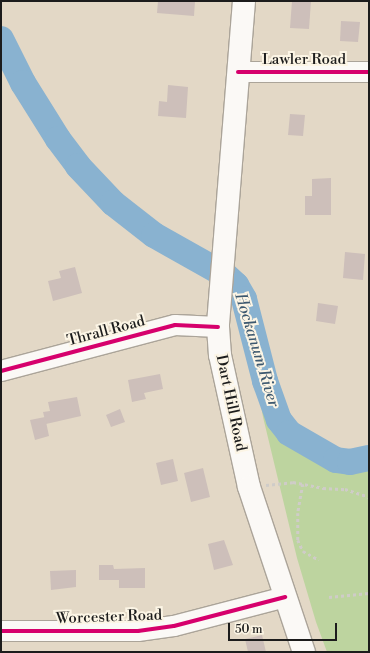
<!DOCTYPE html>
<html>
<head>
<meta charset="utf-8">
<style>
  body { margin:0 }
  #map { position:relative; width:370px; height:653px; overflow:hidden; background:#e3d8c6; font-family:"Libre Bodoni",serif }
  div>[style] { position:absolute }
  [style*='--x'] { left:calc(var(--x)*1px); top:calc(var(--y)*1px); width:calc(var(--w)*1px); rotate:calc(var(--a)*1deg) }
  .green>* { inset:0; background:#bdd49f }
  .river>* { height:26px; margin:-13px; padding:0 13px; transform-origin:13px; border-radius:13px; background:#89b2d0 }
  .building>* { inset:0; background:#cdbfba }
  .path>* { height:2.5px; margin-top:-1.25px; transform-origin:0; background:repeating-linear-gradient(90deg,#cfccc8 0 3px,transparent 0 6px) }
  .roads { filter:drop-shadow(1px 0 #aba499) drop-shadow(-1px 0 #aba499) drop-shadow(0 1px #aba499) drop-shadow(0 -1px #aba499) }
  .minor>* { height:20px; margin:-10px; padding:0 10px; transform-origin:10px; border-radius:10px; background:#fbf9f6 }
  .major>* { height:22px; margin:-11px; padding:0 11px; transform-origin:11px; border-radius:11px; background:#fbf9f6 }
  .cycleway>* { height:4px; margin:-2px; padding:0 2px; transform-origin:2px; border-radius:2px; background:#d6006c }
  span { translate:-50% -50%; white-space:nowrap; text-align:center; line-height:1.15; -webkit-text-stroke:4px #fcf5e5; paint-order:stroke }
  .street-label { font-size:15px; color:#1c1c1c }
  .water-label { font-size:16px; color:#3c586f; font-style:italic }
  .frame { position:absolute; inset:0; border:2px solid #1c1c1c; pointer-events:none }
  .scale { position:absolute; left:228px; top:623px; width:109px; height:18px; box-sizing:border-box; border:2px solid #1c1c1c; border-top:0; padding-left:5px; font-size:12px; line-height:14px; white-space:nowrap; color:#1c1c1c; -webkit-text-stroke:3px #fcf5e5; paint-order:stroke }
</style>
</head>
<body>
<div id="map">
  <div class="green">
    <div style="clip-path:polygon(252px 337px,276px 412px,289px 433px,336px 460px,350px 462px,369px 458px,369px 652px,327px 652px,316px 622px,297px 558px,263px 417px,250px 344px)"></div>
  </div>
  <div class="river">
    <div style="--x:1;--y:39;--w:49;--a:63.4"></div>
    <div style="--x:23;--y:83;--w:66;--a:58"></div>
    <div style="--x:58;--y:139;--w:34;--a:53"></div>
    <div style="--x:78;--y:166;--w:51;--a:46.6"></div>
    <div style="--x:113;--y:203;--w:52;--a:38"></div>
    <div style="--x:154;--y:235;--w:81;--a:29.4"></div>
    <div style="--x:225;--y:275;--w:15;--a:42"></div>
    <div style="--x:236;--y:285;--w:16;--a:60"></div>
    <div style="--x:244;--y:299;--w:85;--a:75.6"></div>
    <div style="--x:265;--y:381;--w:41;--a:70.3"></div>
    <div style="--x:279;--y:420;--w:16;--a:52"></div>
    <div style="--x:289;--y:433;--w:54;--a:29.9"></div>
    <div style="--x:336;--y:460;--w:14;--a:8"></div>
    <div style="--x:350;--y:462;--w:19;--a:-12"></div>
  </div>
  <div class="building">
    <div style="clip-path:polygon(158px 1px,195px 1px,194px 16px,157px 13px)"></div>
    <div style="clip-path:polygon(292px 1px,311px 1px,309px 29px,290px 28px)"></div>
    <div style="clip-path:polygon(341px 21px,360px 22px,358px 42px,340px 41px)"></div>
    <div style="clip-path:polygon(168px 85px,188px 87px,186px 118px,158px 116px,159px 101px,167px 102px)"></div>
    <div style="clip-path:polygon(290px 114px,305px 115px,303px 136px,288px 135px)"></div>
    <div style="clip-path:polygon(331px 178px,331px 215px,305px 215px,305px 196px,312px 196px,312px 179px)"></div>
    <div style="clip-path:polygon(345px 252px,365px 254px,363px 280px,343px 278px)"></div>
    <div style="clip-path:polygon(75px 267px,82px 293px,53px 301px,48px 281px,61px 278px,59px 271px)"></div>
    <div style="clip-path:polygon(318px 303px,338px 306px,335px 324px,316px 321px)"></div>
    <div style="clip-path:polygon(160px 374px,163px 389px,144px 393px,146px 399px,132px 402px,128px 380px)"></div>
    <div style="clip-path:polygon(77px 397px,81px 416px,46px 424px,43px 412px,50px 411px,48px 402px)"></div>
    <div style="clip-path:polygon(120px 409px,125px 422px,111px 427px,106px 415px)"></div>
    <div style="clip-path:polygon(45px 417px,49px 436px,35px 440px,30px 420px)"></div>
    <div style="clip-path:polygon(173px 459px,178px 481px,161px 485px,156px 463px)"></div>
    <div style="clip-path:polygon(203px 468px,210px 497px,191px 502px,184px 473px)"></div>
    <div style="clip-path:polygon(224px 540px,233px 565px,214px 570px,208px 544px)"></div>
    <div style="clip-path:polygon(99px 565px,113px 565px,114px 569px,145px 568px,145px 588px,119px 588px,119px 580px,99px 580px)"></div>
    <div style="clip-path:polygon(76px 570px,76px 587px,51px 590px,50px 571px)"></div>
    <div style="clip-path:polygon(262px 635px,266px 652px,248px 652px,245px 639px)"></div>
  </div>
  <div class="path">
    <div style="--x:303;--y:484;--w:29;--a:100"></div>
    <div style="--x:298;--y:513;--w:27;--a:90"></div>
    <div style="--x:298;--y:540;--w:12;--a:66"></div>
    <div style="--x:303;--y:551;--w:18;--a:29"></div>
    <div style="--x:266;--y:485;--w:27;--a:-6"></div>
    <div style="--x:293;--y:482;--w:31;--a:11"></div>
    <div style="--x:323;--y:488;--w:22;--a:3"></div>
    <div style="--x:345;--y:489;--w:25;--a:18"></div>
    <div style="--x:329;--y:597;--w:40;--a:-5.7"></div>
  </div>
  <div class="roads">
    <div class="minor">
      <div style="--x:238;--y:72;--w:131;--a:0"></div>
      <div style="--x:1;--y:371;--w:180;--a:-14.8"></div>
      <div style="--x:175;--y:325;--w:43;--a:2.7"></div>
      <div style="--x:1;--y:631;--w:137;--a:0"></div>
      <div style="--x:138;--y:631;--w:36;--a:-8"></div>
      <div style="--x:174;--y:626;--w:115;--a:-14.6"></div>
    </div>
    <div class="major">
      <div style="--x:244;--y:1;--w:327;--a:94.6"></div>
      <div style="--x:218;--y:327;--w:28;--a:86"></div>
      <div style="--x:220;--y:355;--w:135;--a:77.6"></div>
      <div style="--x:249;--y:487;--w:174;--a:71.6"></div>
    </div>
  </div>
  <div class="cycleway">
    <div style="--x:238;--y:72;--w:131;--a:0"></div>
    <div style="--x:1;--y:371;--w:180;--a:-14.8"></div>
    <div style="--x:175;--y:325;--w:43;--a:2.7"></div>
    <div style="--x:1;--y:631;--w:137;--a:0"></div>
    <div style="--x:138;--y:631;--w:36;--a:-8"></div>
    <div style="--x:174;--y:626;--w:115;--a:-14.6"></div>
  </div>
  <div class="street-label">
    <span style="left:304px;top:60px">Lawler Road</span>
    <span style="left:106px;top:331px;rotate:-15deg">Thrall Road</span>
    <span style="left:231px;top:403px;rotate:78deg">Dart Hill Road</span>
    <span style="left:109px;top:617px;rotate:-2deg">Worcester Road</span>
  </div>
  <div class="water-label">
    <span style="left:257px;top:350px;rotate:73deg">Hockanum River</span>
  </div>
  <div class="frame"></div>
  <div class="scale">50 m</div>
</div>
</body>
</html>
